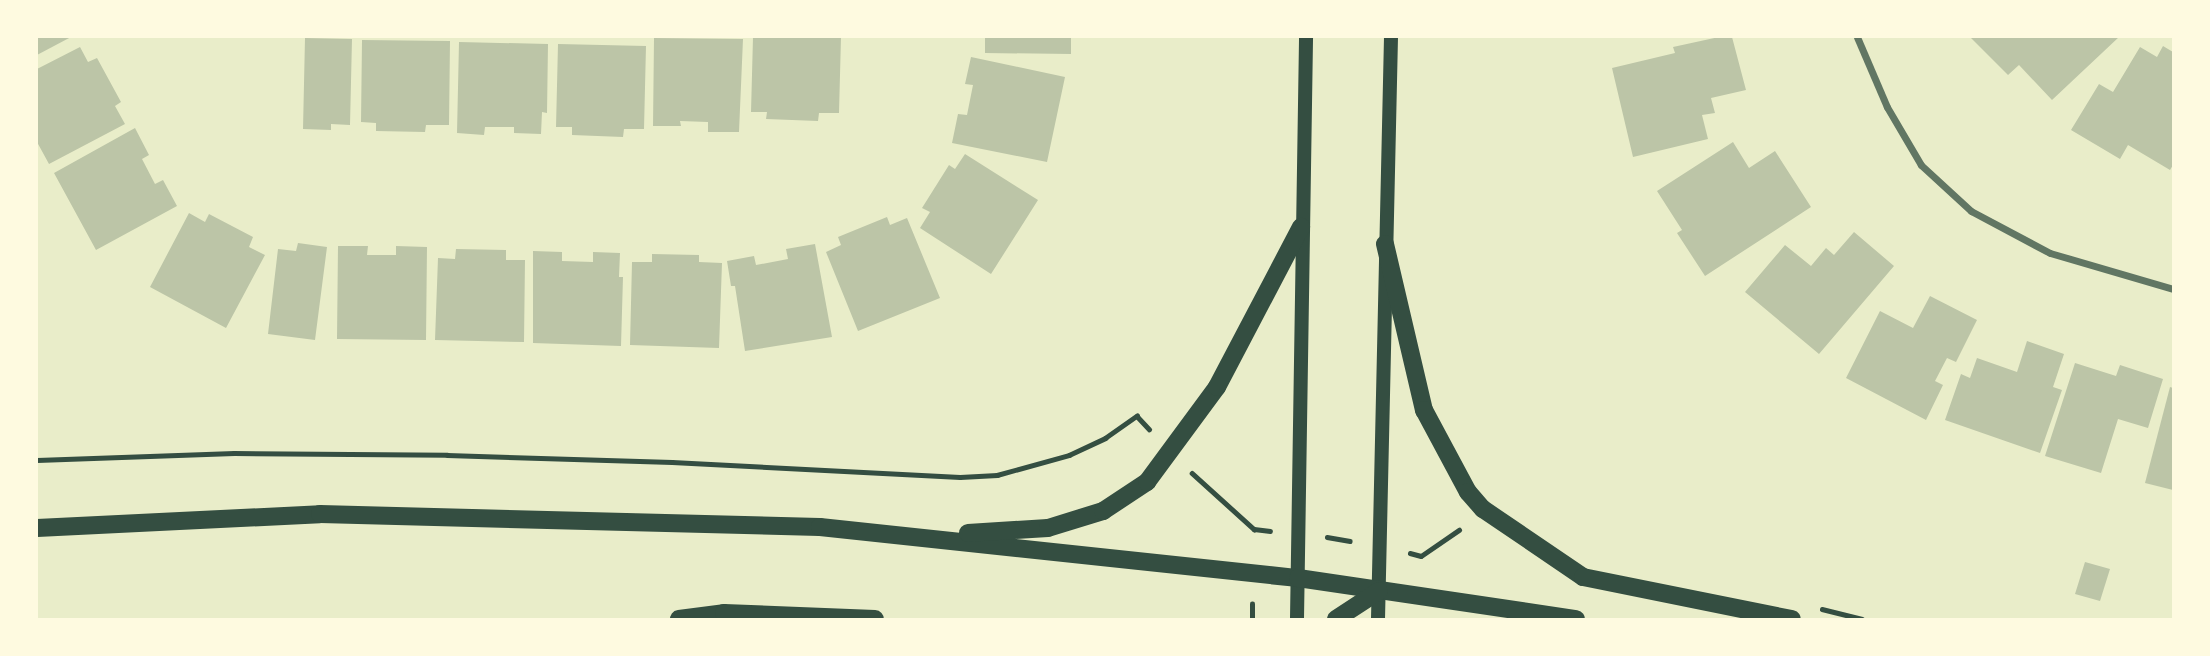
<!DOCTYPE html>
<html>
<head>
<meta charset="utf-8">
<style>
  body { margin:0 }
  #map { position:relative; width:2210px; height:656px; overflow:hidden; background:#e9edc9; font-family:Mulish,sans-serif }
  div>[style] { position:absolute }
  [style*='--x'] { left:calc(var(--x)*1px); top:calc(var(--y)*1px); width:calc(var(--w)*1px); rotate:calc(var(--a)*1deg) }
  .building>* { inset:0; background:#bcc5a7 }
  .path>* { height:4.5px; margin:-2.25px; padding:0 2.25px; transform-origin:2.25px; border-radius:2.25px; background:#344e41 }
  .minor>* { height:7px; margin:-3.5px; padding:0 3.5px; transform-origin:3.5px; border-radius:3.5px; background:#617663 }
  .secondary>* { height:14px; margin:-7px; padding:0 7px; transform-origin:7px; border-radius:7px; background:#344e41 }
  .primary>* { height:18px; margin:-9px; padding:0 9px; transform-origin:9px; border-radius:9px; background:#344e41 }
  span { translate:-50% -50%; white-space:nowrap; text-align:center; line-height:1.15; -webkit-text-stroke:5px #fefae0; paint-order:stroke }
  .frame { position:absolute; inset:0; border:38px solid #fefae0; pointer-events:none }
</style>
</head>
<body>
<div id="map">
  <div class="building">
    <div style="clip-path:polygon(37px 37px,71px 37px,37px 55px)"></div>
    <div style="clip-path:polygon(753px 37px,841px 37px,839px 113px,819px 113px,818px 121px,766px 119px,767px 112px,751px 112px)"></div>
    <div style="clip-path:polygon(985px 37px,1071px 37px,1071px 54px,985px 53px)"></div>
    <div style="clip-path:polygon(1719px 37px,1732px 37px,1746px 90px,1711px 98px,1715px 113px,1702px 115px,1708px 139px,1633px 157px,1612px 68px,1675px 53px,1673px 47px)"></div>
    <div style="clip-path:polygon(1970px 37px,2119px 37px,2052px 100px,2019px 65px,2008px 75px)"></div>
    <div style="clip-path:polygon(305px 38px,352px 39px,350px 125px,331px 124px,331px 130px,303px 129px)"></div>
    <div style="clip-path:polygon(654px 38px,743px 39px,739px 132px,708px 132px,708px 122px,680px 121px,681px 126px,653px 126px)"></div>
    <div style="clip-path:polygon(362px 40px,450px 41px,449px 125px,426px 125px,425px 132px,376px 131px,376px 123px,361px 122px)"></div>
    <div style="clip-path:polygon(459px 42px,548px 44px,547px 113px,542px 112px,541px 134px,514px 133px,514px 127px,485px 127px,484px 135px,457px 133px)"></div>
    <div style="clip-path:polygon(558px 44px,646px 46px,644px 129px,624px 129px,623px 137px,572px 135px,572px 127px,556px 127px)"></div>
    <div style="clip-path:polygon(2163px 46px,2173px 52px,2173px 165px,2170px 170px,2128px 145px,2120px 159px,2071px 130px,2099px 84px,2113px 92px,2140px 47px,2157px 57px)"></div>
    <div style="clip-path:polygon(80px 47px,88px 62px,97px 58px,121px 102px,115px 106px,125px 124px,49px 164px,37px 142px,37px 69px)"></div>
    <div style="clip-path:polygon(971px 57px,1065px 77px,1047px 162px,952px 143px,958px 114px,967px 115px,973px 85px,965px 84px)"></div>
    <div style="clip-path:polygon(135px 128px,149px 155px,142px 159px,155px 184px,163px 180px,177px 206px,96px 250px,54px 173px)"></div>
    <div style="clip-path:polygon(1733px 142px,1749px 168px,1775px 151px,1811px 207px,1705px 276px,1677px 233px,1682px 230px,1657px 191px)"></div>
    <div style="clip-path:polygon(965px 154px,1038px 200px,991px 274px,920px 228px,930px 212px,922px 208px,949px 165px,955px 169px)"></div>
    <div style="clip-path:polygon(189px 213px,205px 222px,209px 214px,253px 237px,249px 247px,265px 255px,226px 328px,150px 287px)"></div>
    <div style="clip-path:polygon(887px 217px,890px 225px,907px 218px,940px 298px,858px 331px,826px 252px,841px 245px,838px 237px)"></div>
    <div style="clip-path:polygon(1854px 232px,1894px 266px,1819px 354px,1745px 292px,1785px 245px,1811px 266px,1826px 248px,1834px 255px)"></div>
    <div style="clip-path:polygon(298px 243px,327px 247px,315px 340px,268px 334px,278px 249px,296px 251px)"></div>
    <div style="clip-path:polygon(815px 244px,832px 337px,745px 351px,735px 286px,731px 286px,727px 261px,754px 256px,756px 265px,788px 259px,786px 249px)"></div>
    <div style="clip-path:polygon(338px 246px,368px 246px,367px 255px,396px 255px,396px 246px,427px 247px,426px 340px,337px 339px)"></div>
    <div style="clip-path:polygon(456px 249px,506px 250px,506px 260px,525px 260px,524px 342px,435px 340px,438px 258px,455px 259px)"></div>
    <div style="clip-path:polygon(533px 251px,562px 252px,562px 261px,593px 262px,593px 252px,620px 253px,619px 277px,623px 277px,621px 346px,533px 343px)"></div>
    <div style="clip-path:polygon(652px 254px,699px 255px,699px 262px,722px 263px,719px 348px,630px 345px,632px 262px,652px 262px)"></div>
    <div style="clip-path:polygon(1930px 296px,1977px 320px,1956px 362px,1947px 358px,1935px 381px,1943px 385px,1926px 420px,1846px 378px,1880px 311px,1913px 328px)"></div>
    <div style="clip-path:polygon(2027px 341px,2064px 354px,2053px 387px,2062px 390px,2040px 453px,1945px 420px,1961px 374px,1970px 378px,1977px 358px,2017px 372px)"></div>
    <div style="clip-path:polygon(2075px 363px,2116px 376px,2120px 365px,2163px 379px,2148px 428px,2118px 419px,2101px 473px,2045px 456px)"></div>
    <div style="clip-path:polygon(2170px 387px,2173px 388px,2173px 490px,2145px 483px)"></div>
    <div style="clip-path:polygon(2085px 562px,2110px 569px,2100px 601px,2075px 594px)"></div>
  </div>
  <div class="path">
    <div style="--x:37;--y:460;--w:197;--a:-2"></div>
    <div style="--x:234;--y:453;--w:213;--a:0.5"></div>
    <div style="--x:447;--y:455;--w:225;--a:1.8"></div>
    <div style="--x:672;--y:462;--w:288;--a:3"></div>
    <div style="--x:960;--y:477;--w:37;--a:-3"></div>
    <div style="--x:997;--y:475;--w:75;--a:-15.5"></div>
    <div style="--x:1069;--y:455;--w:40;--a:-25"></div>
    <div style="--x:1105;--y:438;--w:39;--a:-35"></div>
    <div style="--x:1137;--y:416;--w:18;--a:47"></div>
    <div style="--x:1192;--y:473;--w:84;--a:42.1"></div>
    <div style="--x:1254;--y:529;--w:16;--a:7"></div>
    <div style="--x:1327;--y:537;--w:23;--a:10"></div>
    <div style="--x:1410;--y:553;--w:11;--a:15"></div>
    <div style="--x:1421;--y:556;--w:46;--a:-34.4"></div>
    <div style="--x:1822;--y:609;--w:41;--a:14"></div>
    <div style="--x:1252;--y:619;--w:15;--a:-90"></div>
  </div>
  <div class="minor">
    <div style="--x:1857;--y:37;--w:76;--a:66.8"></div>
    <div style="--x:1887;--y:107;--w:67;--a:59.6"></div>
    <div style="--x:1921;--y:165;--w:68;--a:42.6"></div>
    <div style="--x:1971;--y:211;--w:89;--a:28"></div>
    <div style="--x:2050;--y:253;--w:128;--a:16.3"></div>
  </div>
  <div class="secondary">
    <div style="--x:1297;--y:619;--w:582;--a:-89.11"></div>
    <div style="--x:1378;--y:619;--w:582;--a:-88.72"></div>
  </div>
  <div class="primary">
    <div style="--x:1385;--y:244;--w:171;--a:76.8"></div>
    <div style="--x:1424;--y:410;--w:93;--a:61.8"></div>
    <div style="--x:1468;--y:492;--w:23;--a:49"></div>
    <div style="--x:1483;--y:509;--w:121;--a:34.2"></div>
    <div style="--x:1583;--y:577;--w:213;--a:11.4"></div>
    <div style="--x:37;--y:528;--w:283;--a:-2.8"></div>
    <div style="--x:320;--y:514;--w:500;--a:1.49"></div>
    <div style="--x:820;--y:527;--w:481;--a:6.1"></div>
    <div style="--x:1298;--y:578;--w:281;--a:8.4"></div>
    <div style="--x:968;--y:533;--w:80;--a:-3.6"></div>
    <div style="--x:1048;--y:528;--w:58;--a:-17.2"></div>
    <div style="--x:1103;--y:511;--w:53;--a:-33.4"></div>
    <div style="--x:1147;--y:482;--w:118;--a:-53.6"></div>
    <div style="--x:1217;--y:387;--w:181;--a:-62.3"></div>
    <div style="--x:679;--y:619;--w:45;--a:-7.6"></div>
    <div style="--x:724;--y:613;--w:151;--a:2.3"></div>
    <div style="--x:1336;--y:619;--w:51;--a:-33.1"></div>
  </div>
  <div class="frame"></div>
</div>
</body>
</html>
